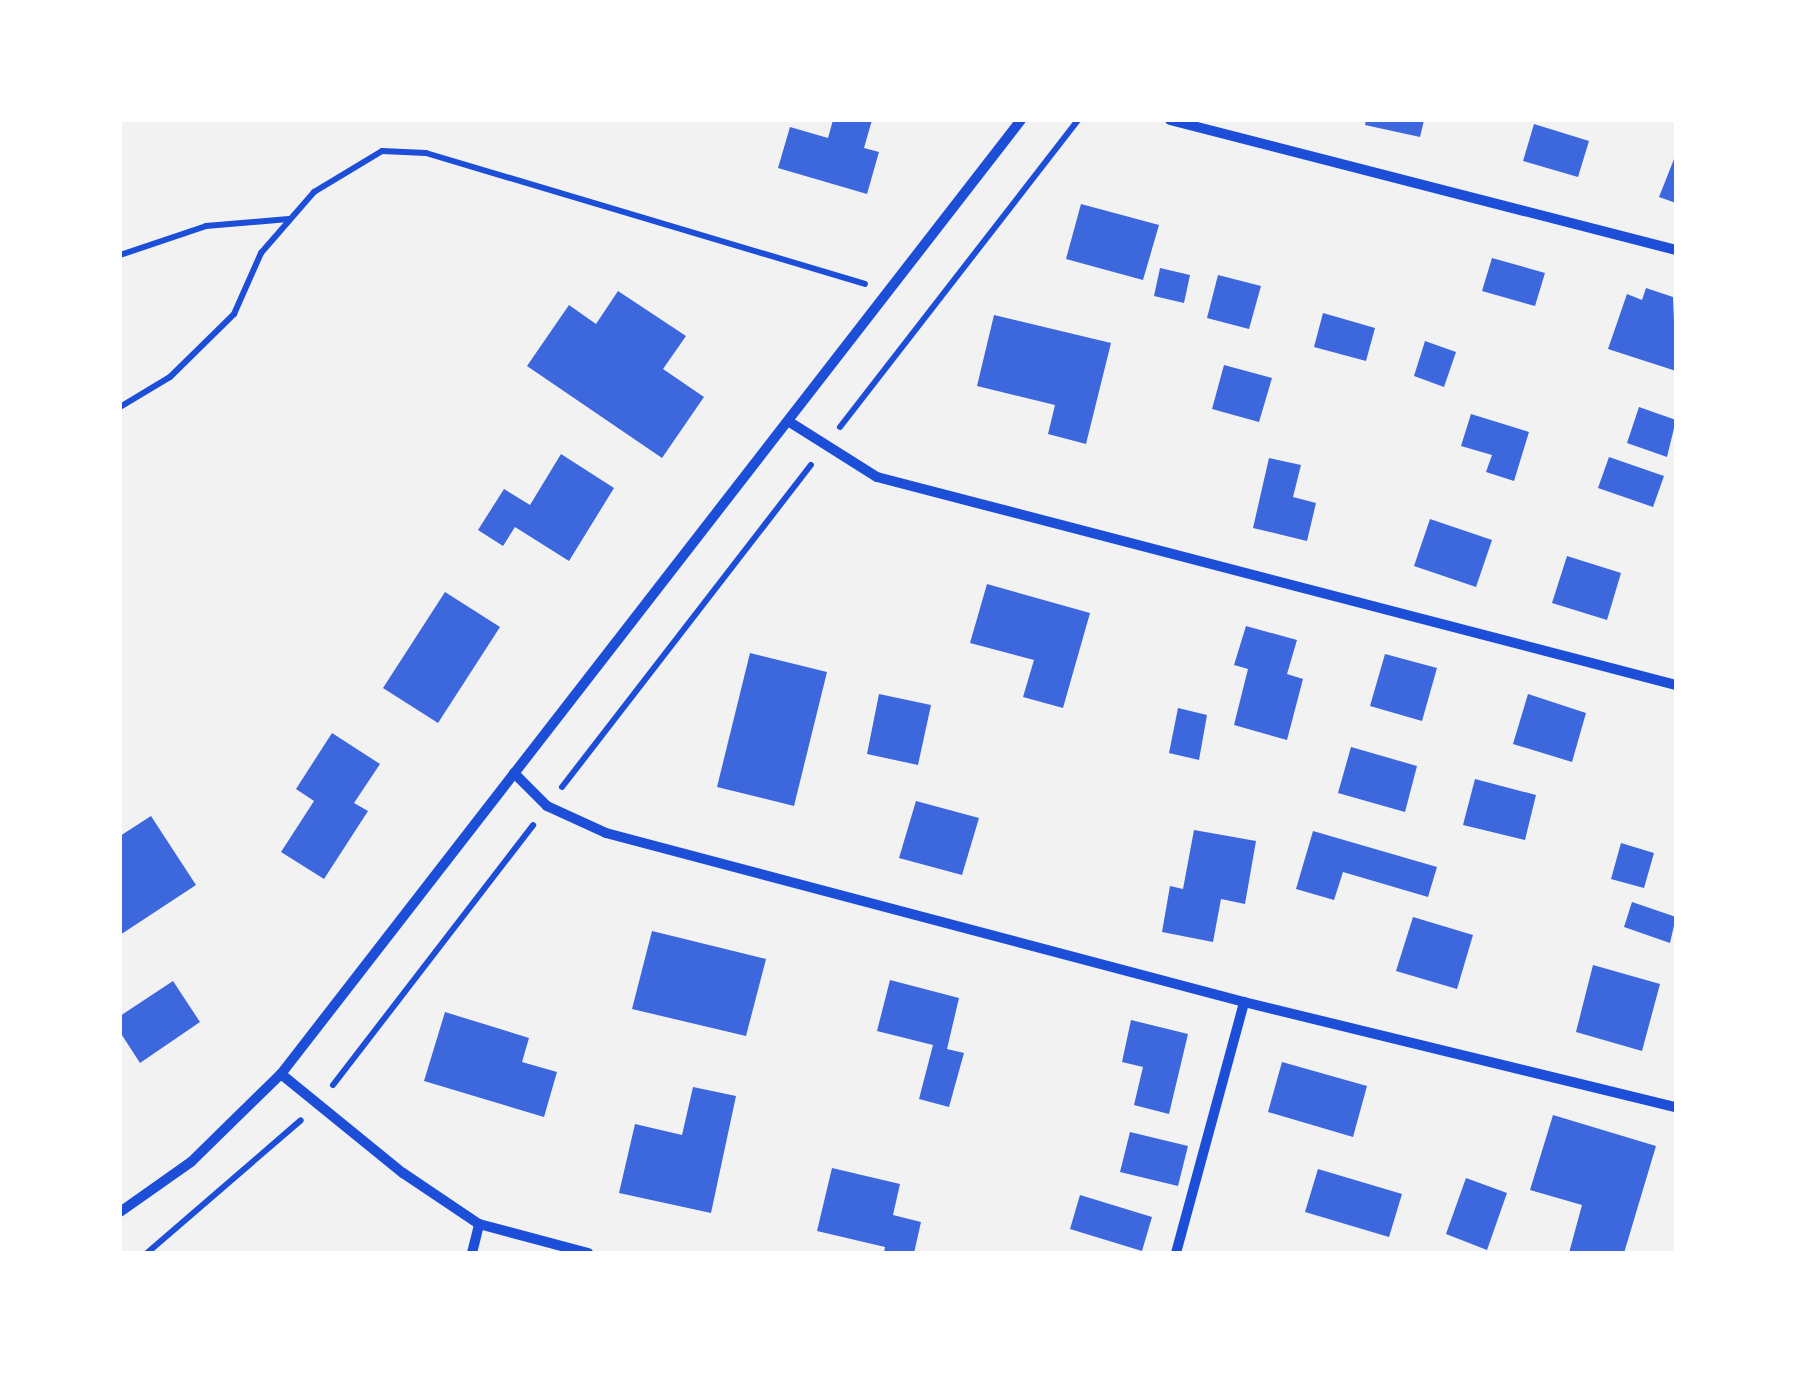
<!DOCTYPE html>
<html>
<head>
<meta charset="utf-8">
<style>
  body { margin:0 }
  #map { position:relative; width:1796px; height:1373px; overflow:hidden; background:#f2f2f2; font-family:Commissioner,sans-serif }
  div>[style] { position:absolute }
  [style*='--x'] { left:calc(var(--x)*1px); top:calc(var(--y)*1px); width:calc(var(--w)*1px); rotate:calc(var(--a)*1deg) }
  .building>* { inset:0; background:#3d67dc }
  .path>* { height:6px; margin:-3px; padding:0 3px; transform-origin:3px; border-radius:3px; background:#1d4ed8 }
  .minor>* { height:10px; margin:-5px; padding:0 5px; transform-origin:5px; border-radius:5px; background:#1d4ed8 }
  span { translate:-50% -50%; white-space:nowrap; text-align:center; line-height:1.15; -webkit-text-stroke:10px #fff; paint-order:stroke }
  .frame { position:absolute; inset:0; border:122px solid #fff; pointer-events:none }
</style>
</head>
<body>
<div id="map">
  <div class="building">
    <div style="clip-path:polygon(833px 120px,872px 120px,864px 148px,879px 152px,867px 194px,778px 168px,790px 127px,828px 138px)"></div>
    <div style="clip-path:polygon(1366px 120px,1424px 120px,1420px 137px,1365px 125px)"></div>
    <div style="clip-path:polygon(1534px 124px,1589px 141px,1578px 177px,1523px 161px)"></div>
    <div style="clip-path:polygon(1676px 154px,1676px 203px,1659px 197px)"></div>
    <div style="clip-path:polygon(1081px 204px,1159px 225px,1143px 280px,1066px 259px)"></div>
    <div style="clip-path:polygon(1492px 258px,1545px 273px,1535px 306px,1482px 291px)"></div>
    <div style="clip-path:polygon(1160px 268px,1190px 275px,1184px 303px,1154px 296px)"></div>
    <div style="clip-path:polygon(1218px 275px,1261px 286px,1249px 329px,1207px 318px)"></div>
    <div style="clip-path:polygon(1646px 288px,1673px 297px,1676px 371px,1608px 349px,1627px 294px,1642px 300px)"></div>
    <div style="clip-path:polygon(618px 291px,686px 336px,663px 369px,704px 397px,662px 458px,527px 366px,569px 305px,596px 324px)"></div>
    <div style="clip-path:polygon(1323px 313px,1375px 328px,1366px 361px,1314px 347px)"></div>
    <div style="clip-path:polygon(994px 315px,1111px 343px,1086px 444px,1048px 434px,1055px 405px,977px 386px)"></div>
    <div style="clip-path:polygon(1425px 341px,1456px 352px,1444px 387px,1414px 376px)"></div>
    <div style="clip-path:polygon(1224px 365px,1272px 378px,1259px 422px,1212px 409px)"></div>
    <div style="clip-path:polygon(1639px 407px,1676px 420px,1667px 457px,1627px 443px)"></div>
    <div style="clip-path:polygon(1471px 414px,1529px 432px,1514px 481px,1486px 472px,1492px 455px,1461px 446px)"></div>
    <div style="clip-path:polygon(561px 454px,614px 488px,569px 561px,515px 527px,503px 546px,478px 530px,504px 489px,530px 505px)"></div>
    <div style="clip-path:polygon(1609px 457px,1664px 476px,1653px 507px,1598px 488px)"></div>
    <div style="clip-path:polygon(1269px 458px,1301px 465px,1293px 497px,1316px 503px,1307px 541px,1253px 528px)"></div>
    <div style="clip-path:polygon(1430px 519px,1492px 540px,1476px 587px,1414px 566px)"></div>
    <div style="clip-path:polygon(1567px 556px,1621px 573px,1607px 620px,1552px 603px)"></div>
    <div style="clip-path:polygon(987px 584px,1090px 613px,1063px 708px,1023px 697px,1034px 660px,970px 643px)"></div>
    <div style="clip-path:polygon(445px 592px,500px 627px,438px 723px,383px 688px)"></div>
    <div style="clip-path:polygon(1246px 626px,1297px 640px,1287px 674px,1303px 679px,1287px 740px,1234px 725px,1248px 669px,1234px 665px)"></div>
    <div style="clip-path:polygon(750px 653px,827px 672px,794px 806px,717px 787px)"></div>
    <div style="clip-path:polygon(1385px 654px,1437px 668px,1422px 721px,1370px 706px)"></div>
    <div style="clip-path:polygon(879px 694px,931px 705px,918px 765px,867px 754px)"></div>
    <div style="clip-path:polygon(1528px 694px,1586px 713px,1572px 762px,1513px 744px)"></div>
    <div style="clip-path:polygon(1178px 708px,1207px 715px,1199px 760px,1169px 753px)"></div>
    <div style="clip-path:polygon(332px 733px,380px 764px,354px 803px,368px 811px,324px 879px,281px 852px,314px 801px,296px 789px)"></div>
    <div style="clip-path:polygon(1351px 747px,1417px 766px,1405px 812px,1338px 793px)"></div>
    <div style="clip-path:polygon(1475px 779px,1536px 795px,1525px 840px,1463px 825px)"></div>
    <div style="clip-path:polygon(916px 801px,979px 818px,962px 875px,899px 858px)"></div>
    <div style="clip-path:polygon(151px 816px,196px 885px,120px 935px,120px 836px)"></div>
    <div style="clip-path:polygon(1194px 830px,1256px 841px,1245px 904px,1221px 899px,1213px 942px,1162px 932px,1170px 886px,1183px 889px)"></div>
    <div style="clip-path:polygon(1313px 831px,1437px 867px,1428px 897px,1343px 872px,1334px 900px,1296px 889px)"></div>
    <div style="clip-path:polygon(1621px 843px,1654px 853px,1644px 888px,1611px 879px)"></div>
    <div style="clip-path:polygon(1632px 902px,1676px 917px,1670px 943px,1624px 927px)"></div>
    <div style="clip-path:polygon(1413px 917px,1473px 935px,1457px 989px,1396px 971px)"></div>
    <div style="clip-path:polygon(652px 931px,766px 959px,746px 1036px,632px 1009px)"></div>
    <div style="clip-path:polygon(1593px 965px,1660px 984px,1642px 1051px,1576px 1032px)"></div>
    <div style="clip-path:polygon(890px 980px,959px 998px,947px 1049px,964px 1053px,949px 1107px,919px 1099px,933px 1045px,877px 1031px)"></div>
    <div style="clip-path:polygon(173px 981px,200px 1022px,140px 1063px,120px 1032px,120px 1016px)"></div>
    <div style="clip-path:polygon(445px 1012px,529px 1038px,522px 1062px,557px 1072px,544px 1117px,424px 1081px)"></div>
    <div style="clip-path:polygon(1131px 1020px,1188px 1034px,1169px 1114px,1134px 1105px,1143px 1067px,1122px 1062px)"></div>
    <div style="clip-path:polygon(1282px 1062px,1367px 1086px,1353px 1137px,1268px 1112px)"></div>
    <div style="clip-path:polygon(693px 1087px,736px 1096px,711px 1213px,619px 1193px,635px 1124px,682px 1135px)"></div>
    <div style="clip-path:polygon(1553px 1115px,1656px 1146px,1624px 1253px,1569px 1253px,1582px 1205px,1530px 1190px)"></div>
    <div style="clip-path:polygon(1130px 1132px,1188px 1146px,1178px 1186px,1120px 1172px)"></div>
    <div style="clip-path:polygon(832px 1168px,900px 1184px,893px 1215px,921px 1222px,914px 1253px,884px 1253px,885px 1247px,817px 1231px)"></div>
    <div style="clip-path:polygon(1318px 1169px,1402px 1194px,1389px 1237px,1305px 1212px)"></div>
    <div style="clip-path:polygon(1466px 1178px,1507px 1193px,1487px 1250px,1446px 1234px)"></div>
    <div style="clip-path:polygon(1080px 1195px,1152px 1217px,1142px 1251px,1070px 1229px)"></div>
  </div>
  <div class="path">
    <div style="--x:120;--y:255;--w:91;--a:-18.6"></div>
    <div style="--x:206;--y:226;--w:83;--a:-4.8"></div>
    <div style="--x:120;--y:407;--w:58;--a:-31"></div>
    <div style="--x:170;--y:377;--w:90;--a:-44.5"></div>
    <div style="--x:234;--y:314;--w:67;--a:-66.1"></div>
    <div style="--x:261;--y:253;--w:81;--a:-49"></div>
    <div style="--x:314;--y:192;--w:79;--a:-31.1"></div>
    <div style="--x:382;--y:151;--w:44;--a:2.6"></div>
    <div style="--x:426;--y:153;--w:458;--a:16.6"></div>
    <div style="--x:840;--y:427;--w:388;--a:-52.2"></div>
    <div style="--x:562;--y:787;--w:407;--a:-52.3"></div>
    <div style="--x:333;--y:1085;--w:328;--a:-52.4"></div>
    <div style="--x:147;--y:1253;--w:203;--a:-40.8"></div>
  </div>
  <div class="minor">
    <div style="--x:1170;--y:120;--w:522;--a:14.41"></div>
    <div style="--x:788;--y:421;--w:105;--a:32.2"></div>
    <div style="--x:877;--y:477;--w:826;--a:14.59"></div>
    <div style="--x:514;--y:773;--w:47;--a:45"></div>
    <div style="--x:547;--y:806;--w:65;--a:24.6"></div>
    <div style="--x:606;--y:833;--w:660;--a:14.84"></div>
    <div style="--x:1244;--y:1002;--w:445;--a:13.7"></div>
    <div style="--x:281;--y:1074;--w:157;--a:39.1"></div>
    <div style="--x:403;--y:1173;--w:92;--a:33.9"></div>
    <div style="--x:479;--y:1224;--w:113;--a:14.9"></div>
    <div style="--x:120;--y:1212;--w:87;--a:-35.2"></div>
    <div style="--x:191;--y:1162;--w:126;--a:-44.4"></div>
    <div style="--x:281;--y:1074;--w:1207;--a:-52.2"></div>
    <div style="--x:472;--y:1253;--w:30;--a:-76"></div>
    <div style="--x:1176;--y:1253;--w:260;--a:-74.8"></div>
  </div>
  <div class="frame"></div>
</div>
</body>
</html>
